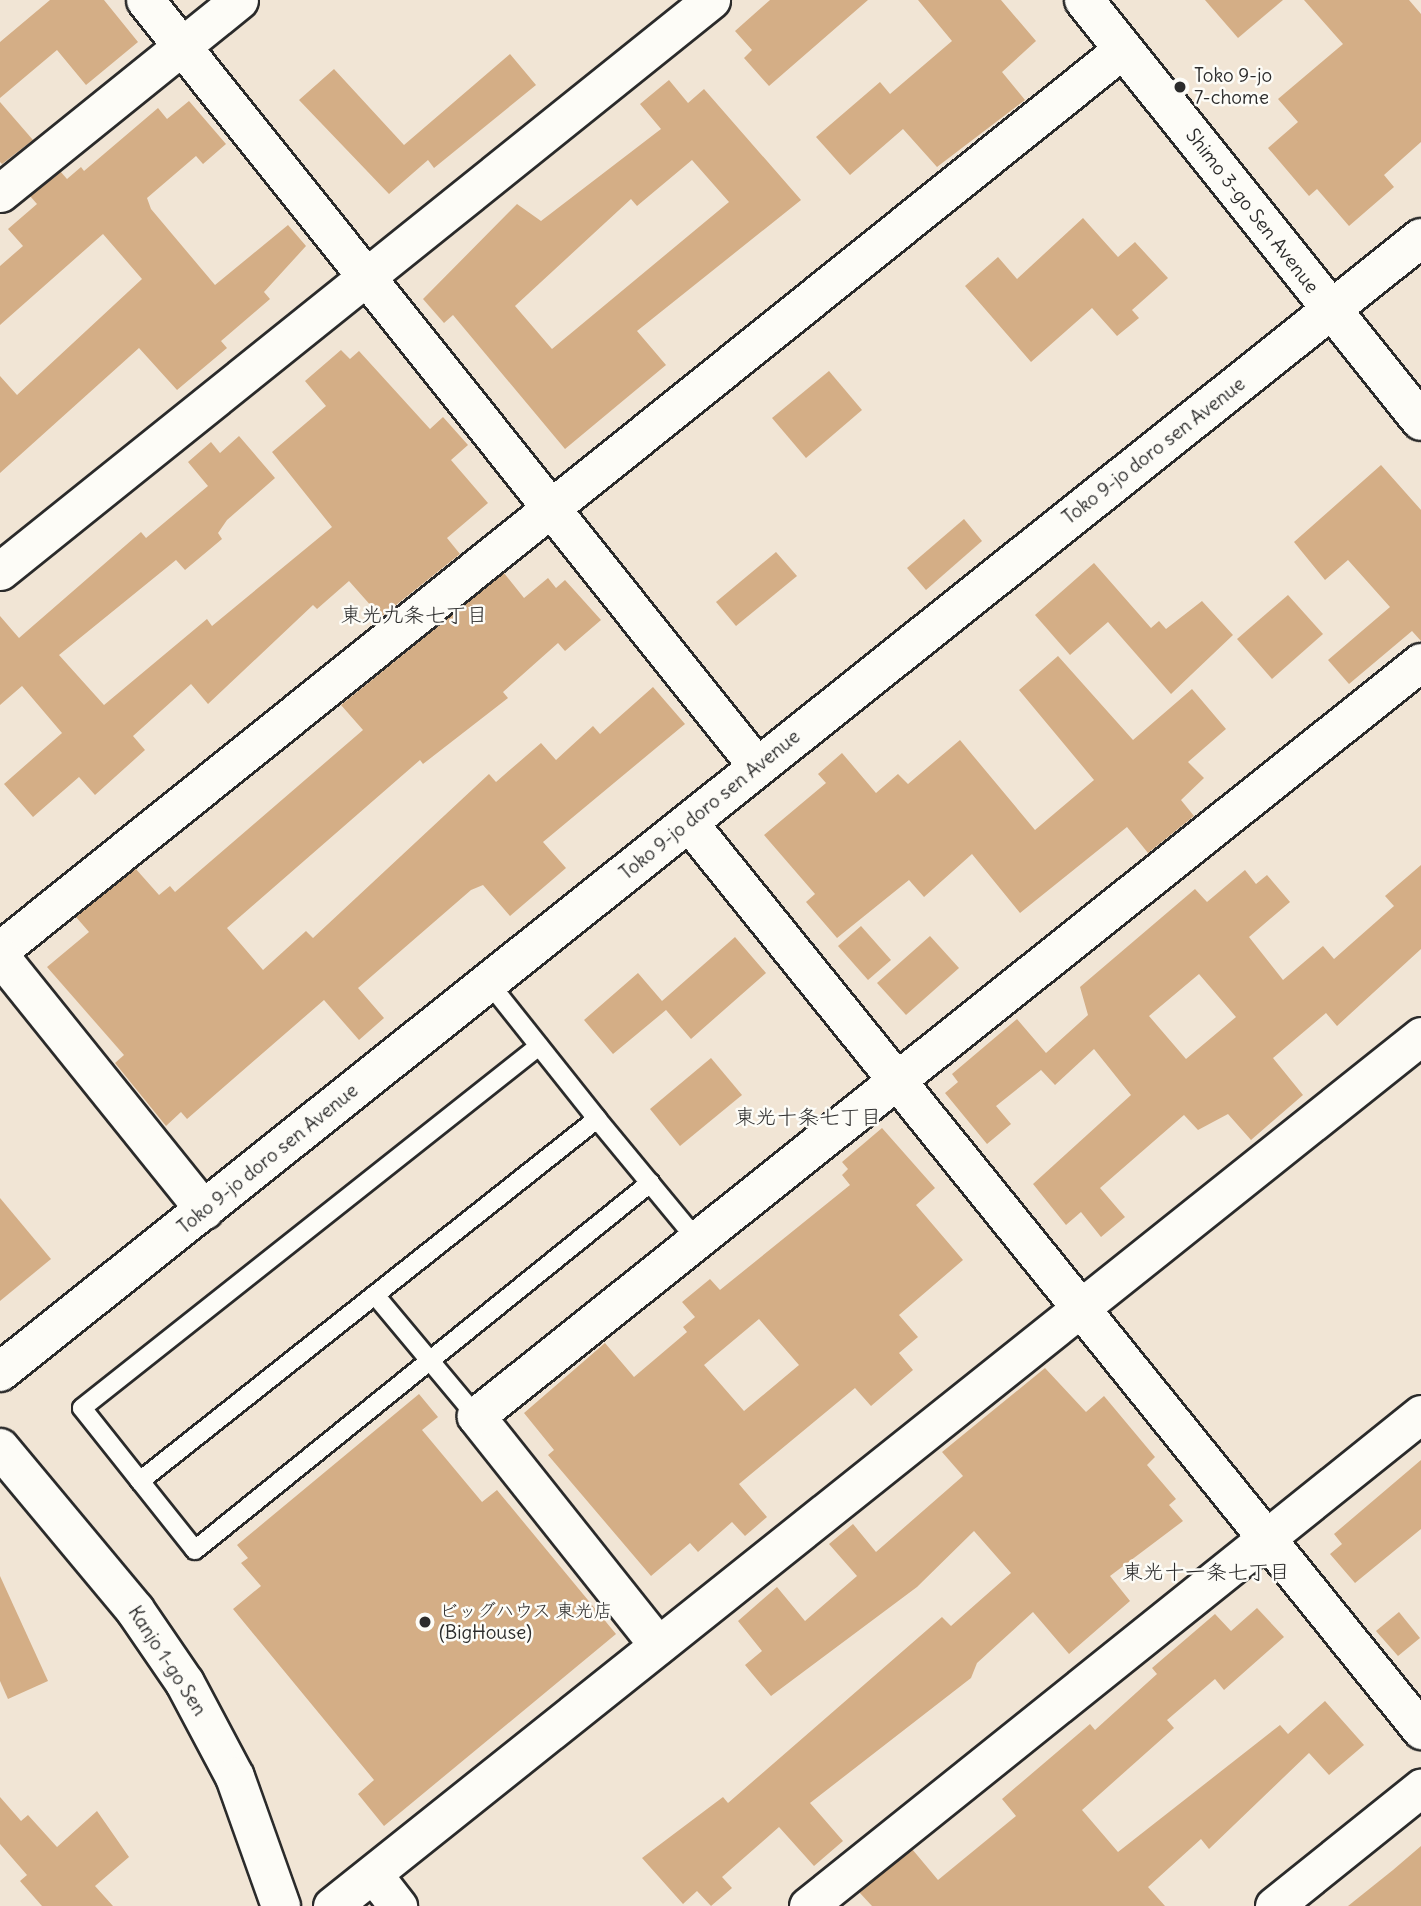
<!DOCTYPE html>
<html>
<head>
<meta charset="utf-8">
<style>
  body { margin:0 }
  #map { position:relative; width:1421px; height:1906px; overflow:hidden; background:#f1e5d5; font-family:Delius,"Klee One",sans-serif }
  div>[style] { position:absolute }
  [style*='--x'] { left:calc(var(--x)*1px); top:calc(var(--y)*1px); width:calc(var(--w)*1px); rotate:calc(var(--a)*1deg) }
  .building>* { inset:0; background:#d4ae86 }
  .roads { filter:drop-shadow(2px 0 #2b2b2b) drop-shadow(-2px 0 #2b2b2b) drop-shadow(0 2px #2b2b2b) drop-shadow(0 -2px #2b2b2b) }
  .service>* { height:18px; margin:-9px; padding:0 9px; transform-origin:9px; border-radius:9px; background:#fdfcf7 }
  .minor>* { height:37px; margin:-18.5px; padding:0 18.5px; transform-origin:18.5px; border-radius:18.5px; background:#fdfcf7 }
  .tertiary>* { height:38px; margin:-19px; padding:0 19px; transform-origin:19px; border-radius:19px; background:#fdfcf7 }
  .primary>* { height:38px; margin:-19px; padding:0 19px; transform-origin:19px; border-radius:19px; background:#fdfcf7 }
  .dots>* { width:19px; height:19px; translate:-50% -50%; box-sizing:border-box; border:4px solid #fdfcf7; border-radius:50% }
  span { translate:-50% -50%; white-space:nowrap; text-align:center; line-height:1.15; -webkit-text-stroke:5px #fdfcf7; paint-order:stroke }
  .poi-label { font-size:19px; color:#2b2b2b }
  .left { translate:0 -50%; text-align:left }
  .street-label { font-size:19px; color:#2b2b2b }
  .neighbourhood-label { font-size:21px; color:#2b2b2b }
</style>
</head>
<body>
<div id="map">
  <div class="building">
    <div style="clip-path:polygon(50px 0,104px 0,138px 42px,86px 85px,57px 50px,0 98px,0 42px)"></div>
    <div style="clip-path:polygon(770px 0,868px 0,769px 86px,744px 58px,752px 50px,735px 31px)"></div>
    <div style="clip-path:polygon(918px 0,1001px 0,1036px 41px,1002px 72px,1025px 100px,937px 167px,903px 129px,850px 175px,816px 137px,880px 82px,890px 94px,952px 41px)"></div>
    <div style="clip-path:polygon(1205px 0,1283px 0,1238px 38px)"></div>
    <div style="clip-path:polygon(1304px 0,1409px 0,1421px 14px,1421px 142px,1384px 175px,1394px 187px,1349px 226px,1317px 189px,1309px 196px,1268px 148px,1298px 122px,1278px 99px,1343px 44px)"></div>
    <div style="clip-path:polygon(510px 54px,536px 85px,434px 168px,428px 160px,389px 194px,299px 100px,334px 69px,404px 145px)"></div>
    <div style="clip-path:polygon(evenodd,669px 80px,688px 103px,704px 89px,801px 200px,637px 331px,666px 365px,565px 449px,453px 315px,444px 323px,423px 299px,517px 204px,541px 221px,661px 129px,640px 104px,669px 80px,692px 160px,729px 202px,552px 349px,515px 306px,631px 199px,637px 206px,692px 160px)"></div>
    <div style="clip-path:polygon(189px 101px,226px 144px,203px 164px,196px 156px,147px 198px,151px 209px,215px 285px,288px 225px,306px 246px,264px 292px,270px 299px,221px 341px,227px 348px,177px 390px,139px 348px,0 473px,0 376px,17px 395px,142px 279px,103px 234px,0 325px,0 266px,23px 246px,8px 229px,37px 204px,30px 196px,60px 171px,67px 179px,81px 167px,84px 171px,158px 108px,167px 119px)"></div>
    <div style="clip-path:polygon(0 102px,33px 140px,2px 164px,0 162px)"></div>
    <div style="clip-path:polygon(1083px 218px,1118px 257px,1135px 242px,1168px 278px,1132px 310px,1139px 318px,1117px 336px,1092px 308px,1031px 362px,965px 286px,998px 257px,1017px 279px)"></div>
    <div style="clip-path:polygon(341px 350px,350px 359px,359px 351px,430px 429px,443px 417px,468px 445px,451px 460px,488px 503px,447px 538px,460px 554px,381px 617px,349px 581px,317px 609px,313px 605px,208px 704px,191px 684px,133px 736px,145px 750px,95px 795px,79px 777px,33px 817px,4px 784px,62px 733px,22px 686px,0 705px,0 616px,19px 638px,141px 532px,146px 538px,208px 486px,188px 462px,211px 442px,220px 453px,239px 436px,275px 478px,227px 520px,218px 533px,222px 539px,185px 570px,176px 560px,59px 655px,104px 705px,207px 619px,212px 626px,332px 527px,272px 452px,326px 406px,305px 381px)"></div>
    <div style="clip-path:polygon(829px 371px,862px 410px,806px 458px,772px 418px)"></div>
    <div style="clip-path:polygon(1381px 465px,1421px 510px,1421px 641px,1412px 631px,1349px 684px,1328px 660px,1390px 607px,1348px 560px,1325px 580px,1294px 542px)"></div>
    <div style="clip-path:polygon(964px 519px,982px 541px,926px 590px,907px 568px)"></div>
    <div style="clip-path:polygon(776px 552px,797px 576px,736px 626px,716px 602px)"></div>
    <div style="clip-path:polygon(1094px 563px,1151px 628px,1159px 621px,1166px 629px,1202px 601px,1233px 635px,1171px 694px,1108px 622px,1070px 655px,1035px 615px)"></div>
    <div style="clip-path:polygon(504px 573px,524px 598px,548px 578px,556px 588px,565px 580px,601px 620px,565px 651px,558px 643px,503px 692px,508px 698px,423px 764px,420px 760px,227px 928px,263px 970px,306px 931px,313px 938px,489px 774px,496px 782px,541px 743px,556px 760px,593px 726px,600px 734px,653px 687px,685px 724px,543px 842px,566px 868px,510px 916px,483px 885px,471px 890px,358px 988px,384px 1018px,359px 1040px,324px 1000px,187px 1119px,181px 1112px,166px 1126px,115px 1063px,124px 1055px,47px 967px,89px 932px,76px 917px,135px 868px,159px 895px,170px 886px,175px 892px,363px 730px,341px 705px)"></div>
    <div style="clip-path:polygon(1288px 595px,1323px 634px,1272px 679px,1237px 639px)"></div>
    <div style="clip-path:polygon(1058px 656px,1133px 740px,1192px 689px,1226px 729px,1188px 762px,1204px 778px,1181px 800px,1194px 816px,1148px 853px,1127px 827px,1020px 913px,972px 854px,924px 897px,909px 880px,837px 938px,806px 902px,815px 894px,764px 835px,826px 783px,818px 774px,842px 753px,876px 793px,898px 774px,908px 784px,960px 740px,1035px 830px,1094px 780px,1019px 690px)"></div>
    <div style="clip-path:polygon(evenodd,1421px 865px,1421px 949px,1337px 1026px,1326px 1013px,1273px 1058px,1303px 1095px,1251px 1140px,1228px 1114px,1198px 1130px,1184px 1115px,1100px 1188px,1125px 1217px,1101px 1237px,1081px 1212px,1066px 1225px,1033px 1184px,1131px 1095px,1094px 1049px,1055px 1085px,1041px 1070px,996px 1106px,1011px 1124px,987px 1144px,945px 1093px,958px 1082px,952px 1074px,1017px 1019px,1046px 1053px,1088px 1015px,1080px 987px,1195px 889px,1207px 902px,1245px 870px,1256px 884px,1267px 875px,1290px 902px,1249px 937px,1283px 980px,1323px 946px,1334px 959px,1394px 906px,1385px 896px,1421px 865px,1199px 974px,1236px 1017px,1186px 1059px,1149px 1016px,1199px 974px)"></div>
    <div style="clip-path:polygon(861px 926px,891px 960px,868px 980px,838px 946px)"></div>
    <div style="clip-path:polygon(930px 936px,959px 968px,906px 1015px,877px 983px)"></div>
    <div style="clip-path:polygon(735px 937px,766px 973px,691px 1039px,666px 1010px,613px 1054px,584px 1020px,638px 973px,662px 1001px)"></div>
    <div style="clip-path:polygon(711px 1058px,742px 1095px,680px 1146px,650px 1109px)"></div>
    <div style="clip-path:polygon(evenodd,882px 1128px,935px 1188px,916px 1205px,963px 1260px,899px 1315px,918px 1337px,899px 1353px,913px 1370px,871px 1406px,855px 1388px,739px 1484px,767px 1517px,745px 1536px,732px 1522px,698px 1552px,690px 1543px,651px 1576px,548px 1455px,554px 1450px,524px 1413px,605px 1343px,634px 1377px,687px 1332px,683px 1327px,695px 1317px,682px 1302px,710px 1279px,720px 1290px,850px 1185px,842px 1175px,848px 1169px,842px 1162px,882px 1128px,759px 1319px,799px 1365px,744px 1411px,704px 1365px,759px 1319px)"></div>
    <div style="clip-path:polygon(0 1198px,51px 1259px,0 1301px)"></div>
    <div style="clip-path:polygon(1045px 1368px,1086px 1412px,1104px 1396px,1155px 1457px,1147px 1465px,1176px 1499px,1169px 1505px,1183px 1521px,1110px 1576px,1130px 1601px,1069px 1654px,1033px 1612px,977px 1663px,971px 1678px,810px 1803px,843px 1841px,814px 1866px,779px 1827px,722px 1877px,732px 1888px,711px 1906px,697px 1891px,683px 1904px,642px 1858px,723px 1797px,728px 1803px,942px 1617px,951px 1626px,1011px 1573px,974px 1531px,917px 1587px,771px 1696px,745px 1665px,762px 1651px,738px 1621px,777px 1587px,805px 1621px,857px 1576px,829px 1544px,853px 1524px,876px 1552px,963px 1476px,942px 1452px)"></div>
    <div style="clip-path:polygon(419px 1394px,438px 1417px,422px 1430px,482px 1502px,497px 1490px,616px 1634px,384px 1826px,358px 1794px,374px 1780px,233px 1609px,261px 1586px,241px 1563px,248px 1558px,237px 1545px)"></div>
    <div style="clip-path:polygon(1421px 1460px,1421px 1529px,1355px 1583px,1330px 1554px,1342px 1544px,1334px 1534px)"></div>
    <div style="clip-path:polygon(0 1576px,48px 1681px,8px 1699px,0 1681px)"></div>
    <div style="clip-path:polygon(1257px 1608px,1284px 1637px,1224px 1690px,1215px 1679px,1167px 1720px,1174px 1728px,1082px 1810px,1118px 1852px,1280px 1725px,1288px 1734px,1325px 1701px,1364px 1745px,1329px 1775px,1309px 1753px,1209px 1849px,1201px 1839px,1148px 1887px,1165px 1906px,872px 1906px,859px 1892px,912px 1849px,938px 1880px,1016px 1816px,1002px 1799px,1090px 1724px,1095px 1730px,1157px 1674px,1152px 1668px,1215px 1614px,1231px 1631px)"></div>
    <div style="clip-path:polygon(1399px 1612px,1420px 1638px,1398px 1656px,1376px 1631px)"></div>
    <div style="clip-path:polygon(0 1797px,21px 1821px,28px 1815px,57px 1847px,97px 1811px,129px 1857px,95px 1886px,113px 1906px,42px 1906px,20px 1881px,27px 1875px,0 1844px)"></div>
    <div style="clip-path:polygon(1421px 1846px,1421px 1906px,1348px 1906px,1393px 1870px)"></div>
  </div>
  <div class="roads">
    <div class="service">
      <div style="--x:489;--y:983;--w:174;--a:51.5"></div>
      <div style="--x:597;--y:1119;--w:583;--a:141.62"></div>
      <div style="--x:140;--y:1481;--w:93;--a:-128.5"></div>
      <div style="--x:82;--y:1408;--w:583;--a:-38.38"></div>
      <div style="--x:597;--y:1119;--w:157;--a:50.4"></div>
      <div style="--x:375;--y:1295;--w:158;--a:50.1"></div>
      <div style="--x:140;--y:1481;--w:88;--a:51.4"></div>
      <div style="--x:195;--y:1550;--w:585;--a:-38.89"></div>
    </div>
    <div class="minor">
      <div style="--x:145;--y:0;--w:980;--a:51.38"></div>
      <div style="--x:0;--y:193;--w:307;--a:-38.9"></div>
      <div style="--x:0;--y:571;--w:912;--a:-38.77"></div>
      <div style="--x:689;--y:823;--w:1166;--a:51.09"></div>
      <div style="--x:0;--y:950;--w:1440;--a:-38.74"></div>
      <div style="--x:0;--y:956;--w:326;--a:51.2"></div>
      <div style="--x:658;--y:1645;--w:293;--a:-128.5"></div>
      <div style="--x:476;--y:1416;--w:1209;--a:-38.59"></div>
      <div style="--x:373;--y:1874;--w:41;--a:52"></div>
      <div style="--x:332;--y:1906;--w:1394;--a:-38.62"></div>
      <div style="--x:808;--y:1906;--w:786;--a:-38.75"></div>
      <div style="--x:1274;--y:1906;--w:189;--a:-38.8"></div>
    </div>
    <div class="tertiary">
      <div style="--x:1084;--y:0;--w:539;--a:51.32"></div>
      <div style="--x:0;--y:1372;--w:1818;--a:-38.59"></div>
    </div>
    <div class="primary">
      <div style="--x:0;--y:1448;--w:211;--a:50.2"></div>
      <div style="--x:135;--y:1610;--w:88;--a:55.6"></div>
      <div style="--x:185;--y:1683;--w:106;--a:62"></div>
      <div style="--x:235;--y:1777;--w:137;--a:70.4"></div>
    </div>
  </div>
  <div class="dots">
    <div style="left:1180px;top:87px;background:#2b2b2b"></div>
    <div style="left:425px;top:1622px;background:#2b2b2b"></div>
  </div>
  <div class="poi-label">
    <span class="left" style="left:1194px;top:87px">Toko 9-jo<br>7-chome</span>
    <span class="left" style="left:439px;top:1622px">ビッグハウス 東光店<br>(BigHouse)</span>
  </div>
  <div class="street-label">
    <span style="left:1252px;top:211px;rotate:52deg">Shimo 3-go Sen Avenue</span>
    <span style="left:1154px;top:451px;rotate:-38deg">Toko 9-jo doro sen Avenue</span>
    <span style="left:710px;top:805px;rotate:-39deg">Toko 9-jo doro sen Avenue</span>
    <span style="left:268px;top:1159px;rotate:-39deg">Toko 9-jo doro sen Avenue</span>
    <span style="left:167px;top:1661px;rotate:57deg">Kanjo 1-go Sen</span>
  </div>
  <div class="neighbourhood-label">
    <span style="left:414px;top:615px">東光九条七丁目</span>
    <span style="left:808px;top:1117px">東光十条七丁目</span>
    <span style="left:1206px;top:1572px">東光十一条七丁目</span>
  </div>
</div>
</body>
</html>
